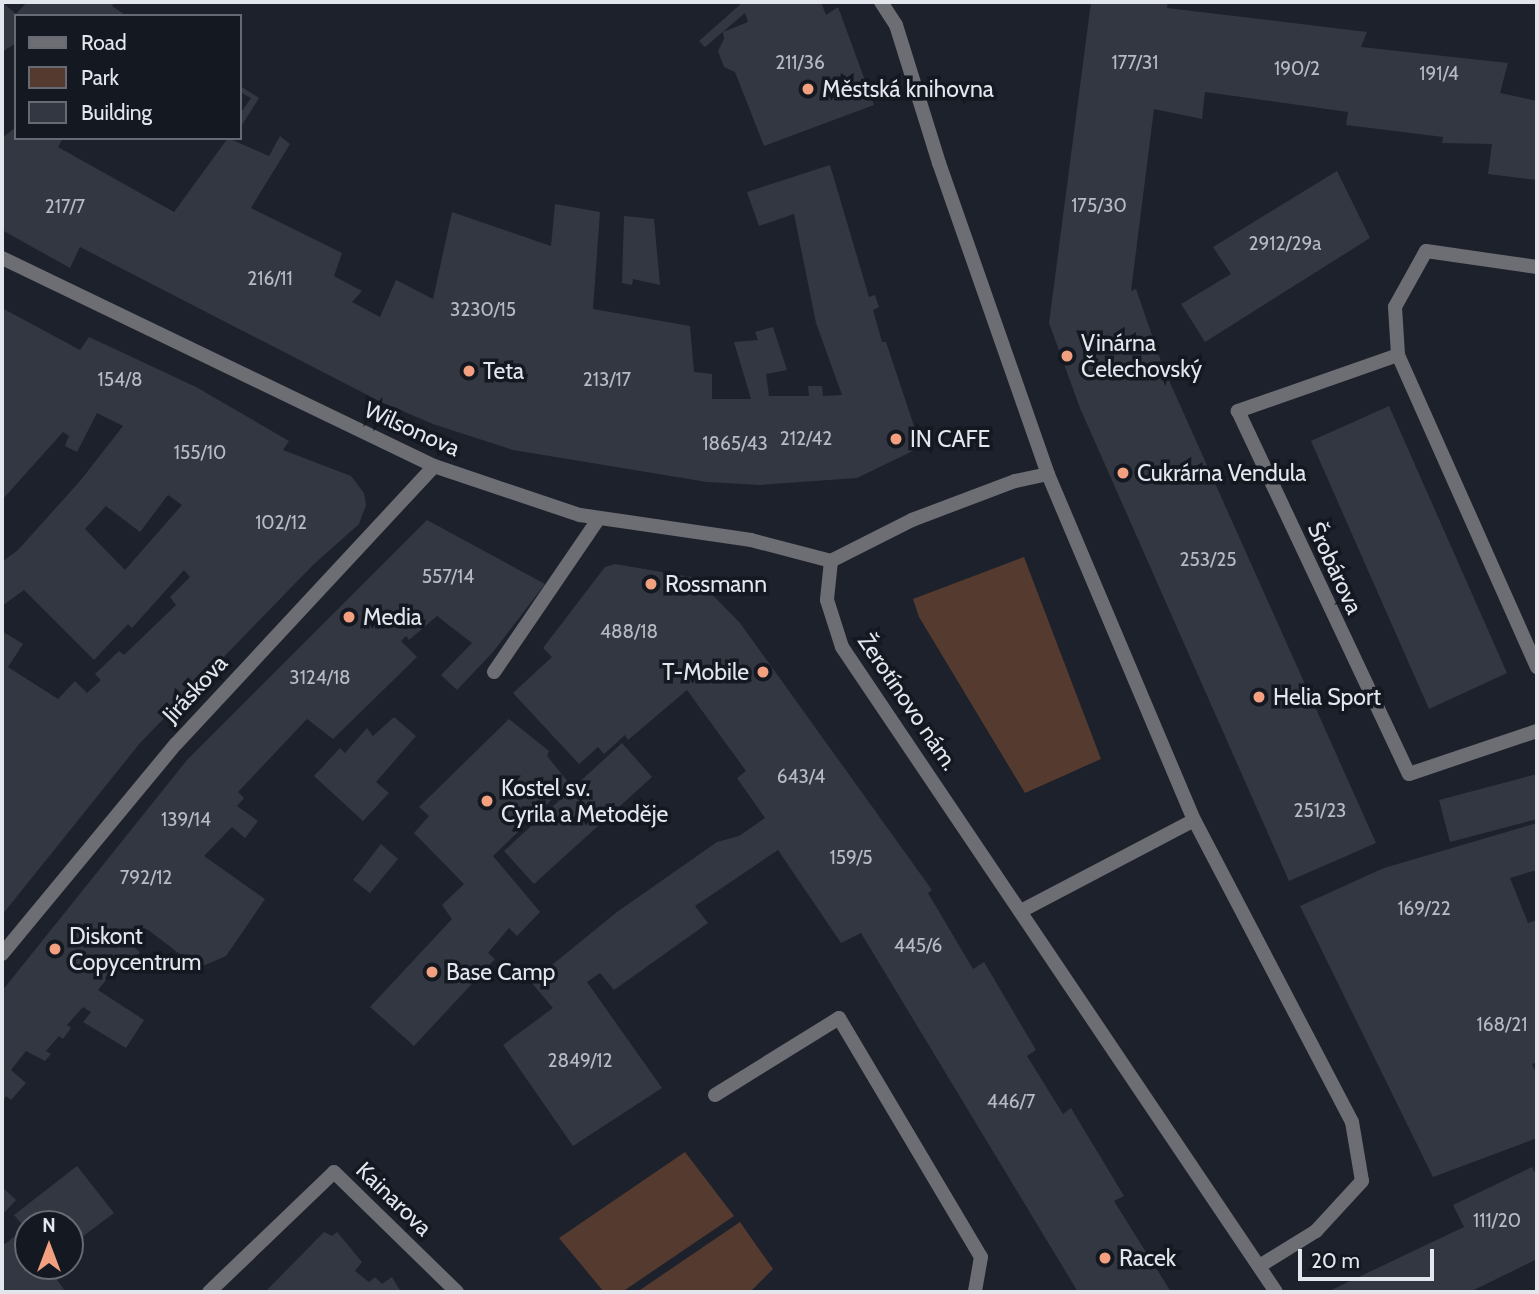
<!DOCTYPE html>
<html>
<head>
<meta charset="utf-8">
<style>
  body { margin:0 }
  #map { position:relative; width:1539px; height:1294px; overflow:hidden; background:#1d212b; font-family:Cabin,sans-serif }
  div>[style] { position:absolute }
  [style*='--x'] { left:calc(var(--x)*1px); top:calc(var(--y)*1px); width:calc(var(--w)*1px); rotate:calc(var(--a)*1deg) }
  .green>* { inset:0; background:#553a30 }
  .building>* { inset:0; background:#333742 }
  .service>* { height:14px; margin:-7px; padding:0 7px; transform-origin:7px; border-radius:7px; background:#6c6e73 }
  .pedestrian>* { height:14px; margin:-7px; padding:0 7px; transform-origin:7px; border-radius:7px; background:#6c6e73 }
  .minor>* { height:14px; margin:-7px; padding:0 7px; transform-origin:7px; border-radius:7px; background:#6c6e73 }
  .dots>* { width:19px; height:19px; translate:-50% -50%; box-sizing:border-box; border:4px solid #141821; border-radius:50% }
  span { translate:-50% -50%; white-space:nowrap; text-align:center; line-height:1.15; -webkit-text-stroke:7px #141821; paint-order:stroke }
  .number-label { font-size:19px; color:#b7bac2 }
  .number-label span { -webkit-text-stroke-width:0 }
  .poi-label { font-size:23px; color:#e3e6ec }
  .left { translate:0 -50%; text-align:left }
  .right { translate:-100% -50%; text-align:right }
  .street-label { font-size:23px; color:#e3e6ec }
  .frame { position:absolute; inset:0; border:4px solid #e3e6ec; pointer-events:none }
  .legend { position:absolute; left:14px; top:14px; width:228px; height:126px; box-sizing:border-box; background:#141821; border:2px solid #676a72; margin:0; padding:9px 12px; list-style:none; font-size:21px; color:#e3e6ec }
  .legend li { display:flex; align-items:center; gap:14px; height:35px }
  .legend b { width:35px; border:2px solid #676a72 }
  .north { position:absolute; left:14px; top:1210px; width:70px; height:70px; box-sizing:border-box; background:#141821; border:2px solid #676a72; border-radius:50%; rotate:0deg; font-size:19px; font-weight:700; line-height:28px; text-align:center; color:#e3e6ec }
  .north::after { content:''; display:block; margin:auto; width:24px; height:32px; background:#f2a080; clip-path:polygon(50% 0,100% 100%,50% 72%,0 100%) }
  .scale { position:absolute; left:1298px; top:1249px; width:136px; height:32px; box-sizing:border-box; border:4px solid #e3e6ec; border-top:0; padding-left:9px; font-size:21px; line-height:24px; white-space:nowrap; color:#e3e6ec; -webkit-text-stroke:5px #141821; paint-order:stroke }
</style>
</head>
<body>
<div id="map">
  <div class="green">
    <div style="clip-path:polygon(1024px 557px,1101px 759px,1025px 793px,919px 617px,913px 599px)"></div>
    <div style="clip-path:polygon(685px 1152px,734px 1216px,622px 1292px,604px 1292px,559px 1238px)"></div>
    <div style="clip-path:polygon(740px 1222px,773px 1269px,750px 1292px,637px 1292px)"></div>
  </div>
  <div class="building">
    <div style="clip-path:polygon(2px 2px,16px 14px,27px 2px,115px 2px,112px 6px,127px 16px,16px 16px,16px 43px,2px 52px)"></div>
    <div style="clip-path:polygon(743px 2px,821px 2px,826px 15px,838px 7px,874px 105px,764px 146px,735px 72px,724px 67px,718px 51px,724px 39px,723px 32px,748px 22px,745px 13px,705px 47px,699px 41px)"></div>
    <div style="clip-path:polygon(1091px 2px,1168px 2px,1167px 8px,1367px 32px,1361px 47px,1508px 63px,1500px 93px,1537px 101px,1537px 180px,1488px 174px,1492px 144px,1442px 143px,1443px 137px,1346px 125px,1348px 112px,1205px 92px,1202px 119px,1154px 109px,1131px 291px,1136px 289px,1163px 367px,1376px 843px,1289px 881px,1080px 408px,1049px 323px)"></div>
    <div style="clip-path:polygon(240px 86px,259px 98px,240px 128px,240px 114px,251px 98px,240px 92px)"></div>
    <div style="clip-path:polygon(16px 127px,16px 138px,63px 138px,58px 147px,174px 212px,228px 138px,269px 156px,280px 136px,290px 144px,251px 208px,342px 253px,334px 276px,362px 291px,352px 302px,380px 317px,396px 280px,433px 299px,452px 212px,551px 246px,555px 204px,600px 212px,593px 309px,690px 326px,694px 372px,712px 374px,712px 399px,751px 399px,734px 342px,758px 340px,755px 332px,773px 327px,787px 370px,766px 374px,769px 396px,809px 396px,808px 386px,822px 386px,823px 396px,842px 395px,816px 323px,794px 214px,759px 226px,747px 192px,830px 165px,869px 297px,875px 295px,879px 307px,873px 310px,882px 342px,886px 342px,921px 447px,857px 478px,760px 485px,707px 482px,513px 450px,433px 424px,381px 402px,80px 247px,70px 268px,2px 230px,2px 138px)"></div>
    <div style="clip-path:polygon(1337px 171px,1370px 238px,1205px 342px,1181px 304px,1231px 274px,1213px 247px)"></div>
    <div style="clip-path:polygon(624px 216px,654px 219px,660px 285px,633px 279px,632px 285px,622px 283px)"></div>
    <div style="clip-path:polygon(evenodd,2px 308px,80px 350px,89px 337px,196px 387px,289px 441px,283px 450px,351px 476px,364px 493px,366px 505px,359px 524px,314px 564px,140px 743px,2px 915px,2px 631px,23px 644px,8px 667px,58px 699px,75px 681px,87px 693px,101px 680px,95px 674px,119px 651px,124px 655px,176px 605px,170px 597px,190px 577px,184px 570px,132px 628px,128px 624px,94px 660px,24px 590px,2px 606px,2px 562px,18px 550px,80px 481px,123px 426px,97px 413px,77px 452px,65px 446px,69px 436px,63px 432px,2px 500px,2px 507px,2px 308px,168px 495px,182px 505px,125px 570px,85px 529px,106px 506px,140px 532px,168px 495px)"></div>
    <div style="clip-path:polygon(1389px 406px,1507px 673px,1429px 709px,1311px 441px)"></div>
    <div style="clip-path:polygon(427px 520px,545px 584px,493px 652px,457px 690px,441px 675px,472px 643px,437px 616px,409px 640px,406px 636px,401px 641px,417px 657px,333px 739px,307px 719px,238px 792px,244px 798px,237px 806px,258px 821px,245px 838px,232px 827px,204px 856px,265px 899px,226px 956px,198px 968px,147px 929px,133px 946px,140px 952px,133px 961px,126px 955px,98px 990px,144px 1020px,126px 1048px,83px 1022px,91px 1012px,83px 1007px,67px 1025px,71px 1028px,63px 1039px,59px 1036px,46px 1051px,51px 1054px,45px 1061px,26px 1051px,11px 1070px,26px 1083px,11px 1100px,6px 1096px,2px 1102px,2px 991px,187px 760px)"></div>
    <div style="clip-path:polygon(615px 564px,696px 578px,740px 623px,932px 890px,928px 893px,973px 969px,984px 962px,1036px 1050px,1027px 1056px,1063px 1114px,1071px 1108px,1124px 1196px,1114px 1201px,1171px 1292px,1078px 1292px,861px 933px,841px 943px,778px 850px,695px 906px,708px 923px,614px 990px,600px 973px,587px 982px,662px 1088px,573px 1146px,503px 1045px,553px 1008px,531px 982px,617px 912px,717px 842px,739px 836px,765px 818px,737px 778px,746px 771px,687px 690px,628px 740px,625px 735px,604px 754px,598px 747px,579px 764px,513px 693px,552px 657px,543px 648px,605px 567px)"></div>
    <div style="clip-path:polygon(394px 717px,416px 736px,376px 782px,389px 793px,363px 821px,314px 776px,340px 748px,345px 753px,367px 728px,373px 736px)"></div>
    <div style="clip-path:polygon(509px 719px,549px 751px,547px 756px,569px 783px,493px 856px,540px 912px,517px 936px,509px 928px,488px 953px,495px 959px,414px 1046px,370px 1007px,452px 919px,442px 905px,464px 884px,414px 833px,429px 816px,419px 807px)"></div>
    <div style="clip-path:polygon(622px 743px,652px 777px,534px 884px,504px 851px)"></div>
    <div style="clip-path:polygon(1537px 774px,1537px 819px,1450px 842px,1439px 800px)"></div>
    <div style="clip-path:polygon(1537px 823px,1537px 870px,1510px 878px,1528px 923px,1537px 920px,1537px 1062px,1532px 1064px,1537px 1075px,1537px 1138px,1433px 1177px,1300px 906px,1384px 868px)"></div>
    <div style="clip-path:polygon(381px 844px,398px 859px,370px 893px,353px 880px)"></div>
    <div style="clip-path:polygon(77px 1166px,114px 1213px,70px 1246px,70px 1224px,28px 1224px,28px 1266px,59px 1266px,65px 1273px,57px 1280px,66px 1292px,2px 1292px,2px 1239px,5px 1244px,25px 1228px,14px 1215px)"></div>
    <div style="clip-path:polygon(1532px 1167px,1537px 1177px,1537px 1259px,1470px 1292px,1327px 1292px,1464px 1227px,1453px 1205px)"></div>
    <div style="clip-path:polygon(2px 1187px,16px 1200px,2px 1215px)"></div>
    <div style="clip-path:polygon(324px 1232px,332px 1236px,337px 1232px,362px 1262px,355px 1271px,369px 1282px,375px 1277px,382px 1284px,392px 1277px,401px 1292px,265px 1292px)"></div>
  </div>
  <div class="service">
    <div style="--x:715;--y:1095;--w:146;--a:-31.8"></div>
    <div style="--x:839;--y:1018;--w:278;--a:59.3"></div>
    <div style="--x:981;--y:1257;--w:36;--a:100"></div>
  </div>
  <div class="pedestrian">
    <div style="--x:2;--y:258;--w:479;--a:25.7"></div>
    <div style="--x:434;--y:466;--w:154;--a:18.6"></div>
    <div style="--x:580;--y:515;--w:173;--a:8.3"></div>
    <div style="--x:751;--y:540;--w:83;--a:14.7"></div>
    <div style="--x:494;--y:672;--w:186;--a:-55.7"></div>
    <div style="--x:2;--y:954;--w:273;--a:-50.4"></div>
    <div style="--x:176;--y:744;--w:379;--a:-47.1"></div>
  </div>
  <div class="minor">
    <div style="--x:881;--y:2;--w:27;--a:57"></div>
    <div style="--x:896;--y:25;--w:145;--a:72.7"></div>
    <div style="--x:939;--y:163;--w:330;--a:70.7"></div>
    <div style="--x:1537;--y:267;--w:112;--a:-171.8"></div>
    <div style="--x:1426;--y:251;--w:64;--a:119"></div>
    <div style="--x:1395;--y:307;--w:48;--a:86.4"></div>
    <div style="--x:1398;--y:355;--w:170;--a:160.7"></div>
    <div style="--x:1238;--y:411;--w:401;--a:64.8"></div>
    <div style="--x:1409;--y:774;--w:135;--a:-18.6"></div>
    <div style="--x:1398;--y:355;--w:342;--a:66"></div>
    <div style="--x:1021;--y:911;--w:195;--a:-27.7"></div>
    <div style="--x:1261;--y:1265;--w:65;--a:-31.7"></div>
    <div style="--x:1316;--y:1231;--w:68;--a:-47.4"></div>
    <div style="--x:1362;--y:1181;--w:60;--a:-99.6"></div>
    <div style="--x:1352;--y:1122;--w:341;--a:-117.6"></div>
    <div style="--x:1194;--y:820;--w:376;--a:-112.9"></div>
    <div style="--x:1048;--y:474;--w:34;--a:168"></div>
    <div style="--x:1015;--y:481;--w:110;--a:159.3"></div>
    <div style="--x:912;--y:520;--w:91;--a:153.2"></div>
    <div style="--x:831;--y:561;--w:39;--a:96"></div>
    <div style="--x:827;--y:600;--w:49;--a:72.3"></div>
    <div style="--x:842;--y:647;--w:777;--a:56.06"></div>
    <div style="--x:209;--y:1292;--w:173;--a:-43.8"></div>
    <div style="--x:334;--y:1172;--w:172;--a:44.3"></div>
  </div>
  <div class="dots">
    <div style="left:808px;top:89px;background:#f2a080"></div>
    <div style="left:1067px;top:356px;background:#f2a080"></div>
    <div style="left:469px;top:371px;background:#f2a080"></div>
    <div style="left:896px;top:439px;background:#f2a080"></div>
    <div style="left:1123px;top:473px;background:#f2a080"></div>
    <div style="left:651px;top:584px;background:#f2a080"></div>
    <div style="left:349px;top:617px;background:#f2a080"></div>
    <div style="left:763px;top:672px;background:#f2a080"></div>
    <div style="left:1259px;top:697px;background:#f2a080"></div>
    <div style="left:487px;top:801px;background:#f2a080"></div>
    <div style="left:55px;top:949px;background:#f2a080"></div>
    <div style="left:432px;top:972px;background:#f2a080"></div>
    <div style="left:1105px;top:1258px;background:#f2a080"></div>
  </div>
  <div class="number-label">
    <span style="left:800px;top:63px">211/36</span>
    <span style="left:1135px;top:63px">177/31</span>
    <span style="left:1297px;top:69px">190/2</span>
    <span style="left:1439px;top:74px">191/4</span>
    <span style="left:1099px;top:206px">175/30</span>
    <span style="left:65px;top:207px">217/7</span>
    <span style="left:1285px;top:244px">2912/29a</span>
    <span style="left:270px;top:279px">216/11</span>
    <span style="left:483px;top:310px">3230/15</span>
    <span style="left:120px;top:380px">154/8</span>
    <span style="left:607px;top:380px">213/17</span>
    <span style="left:806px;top:439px">212/42</span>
    <span style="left:735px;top:444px">1865/43</span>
    <span style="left:200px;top:453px">155/10</span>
    <span style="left:281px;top:523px">102/12</span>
    <span style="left:1208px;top:560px">253/25</span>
    <span style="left:448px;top:577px">557/14</span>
    <span style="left:629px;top:632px">488/18</span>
    <span style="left:320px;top:678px">3124/18</span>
    <span style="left:801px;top:777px">643/4</span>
    <span style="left:1320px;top:811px">251/23</span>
    <span style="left:186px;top:820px">139/14</span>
    <span style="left:851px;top:858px">159/5</span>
    <span style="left:146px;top:878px">792/12</span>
    <span style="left:1424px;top:909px">169/22</span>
    <span style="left:918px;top:946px">445/6</span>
    <span style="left:1502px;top:1025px">168/21</span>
    <span style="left:580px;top:1061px">2849/12</span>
    <span style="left:1011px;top:1102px">446/7</span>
    <span style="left:1497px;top:1221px">111/20</span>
  </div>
  <div class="poi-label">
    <span class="left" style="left:822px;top:89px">Městská knihovna</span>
    <span class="left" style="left:1081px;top:356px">Vinárna<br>Čelechovský</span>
    <span class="left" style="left:483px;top:371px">Teta</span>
    <span class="left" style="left:910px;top:439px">IN CAFE</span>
    <span class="left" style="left:1137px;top:473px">Cukrárna Vendula</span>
    <span class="left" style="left:665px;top:584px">Rossmann</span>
    <span class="left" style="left:363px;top:617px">Media</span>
    <span class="right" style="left:749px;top:672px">T-Mobile</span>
    <span class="left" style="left:1273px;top:697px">Helia Sport</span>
    <span class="left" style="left:501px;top:801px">Kostel sv.<br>Cyrila a Metoděje</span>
    <span class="left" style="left:69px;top:949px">Diskont<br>Copycentrum</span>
    <span class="left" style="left:446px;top:972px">Base Camp</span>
    <span class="left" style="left:1119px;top:1258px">Racek</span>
  </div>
  <div class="street-label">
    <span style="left:412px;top:429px;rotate:24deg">Wilsonova</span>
    <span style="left:1335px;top:568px;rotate:65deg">Šrobárova</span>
    <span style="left:195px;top:689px;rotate:-47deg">Jiráskova</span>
    <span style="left:908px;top:702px;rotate:56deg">Žerotínovo nám.</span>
    <span style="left:394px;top:1199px;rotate:44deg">Kainarova</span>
  </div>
  <div class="frame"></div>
  <ul class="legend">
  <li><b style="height:9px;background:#6c6e73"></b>Road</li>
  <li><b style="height:19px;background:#553a30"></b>Park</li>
  <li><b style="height:19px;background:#333742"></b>Building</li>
  </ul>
  <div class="north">N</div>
  <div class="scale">20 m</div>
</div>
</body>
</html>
